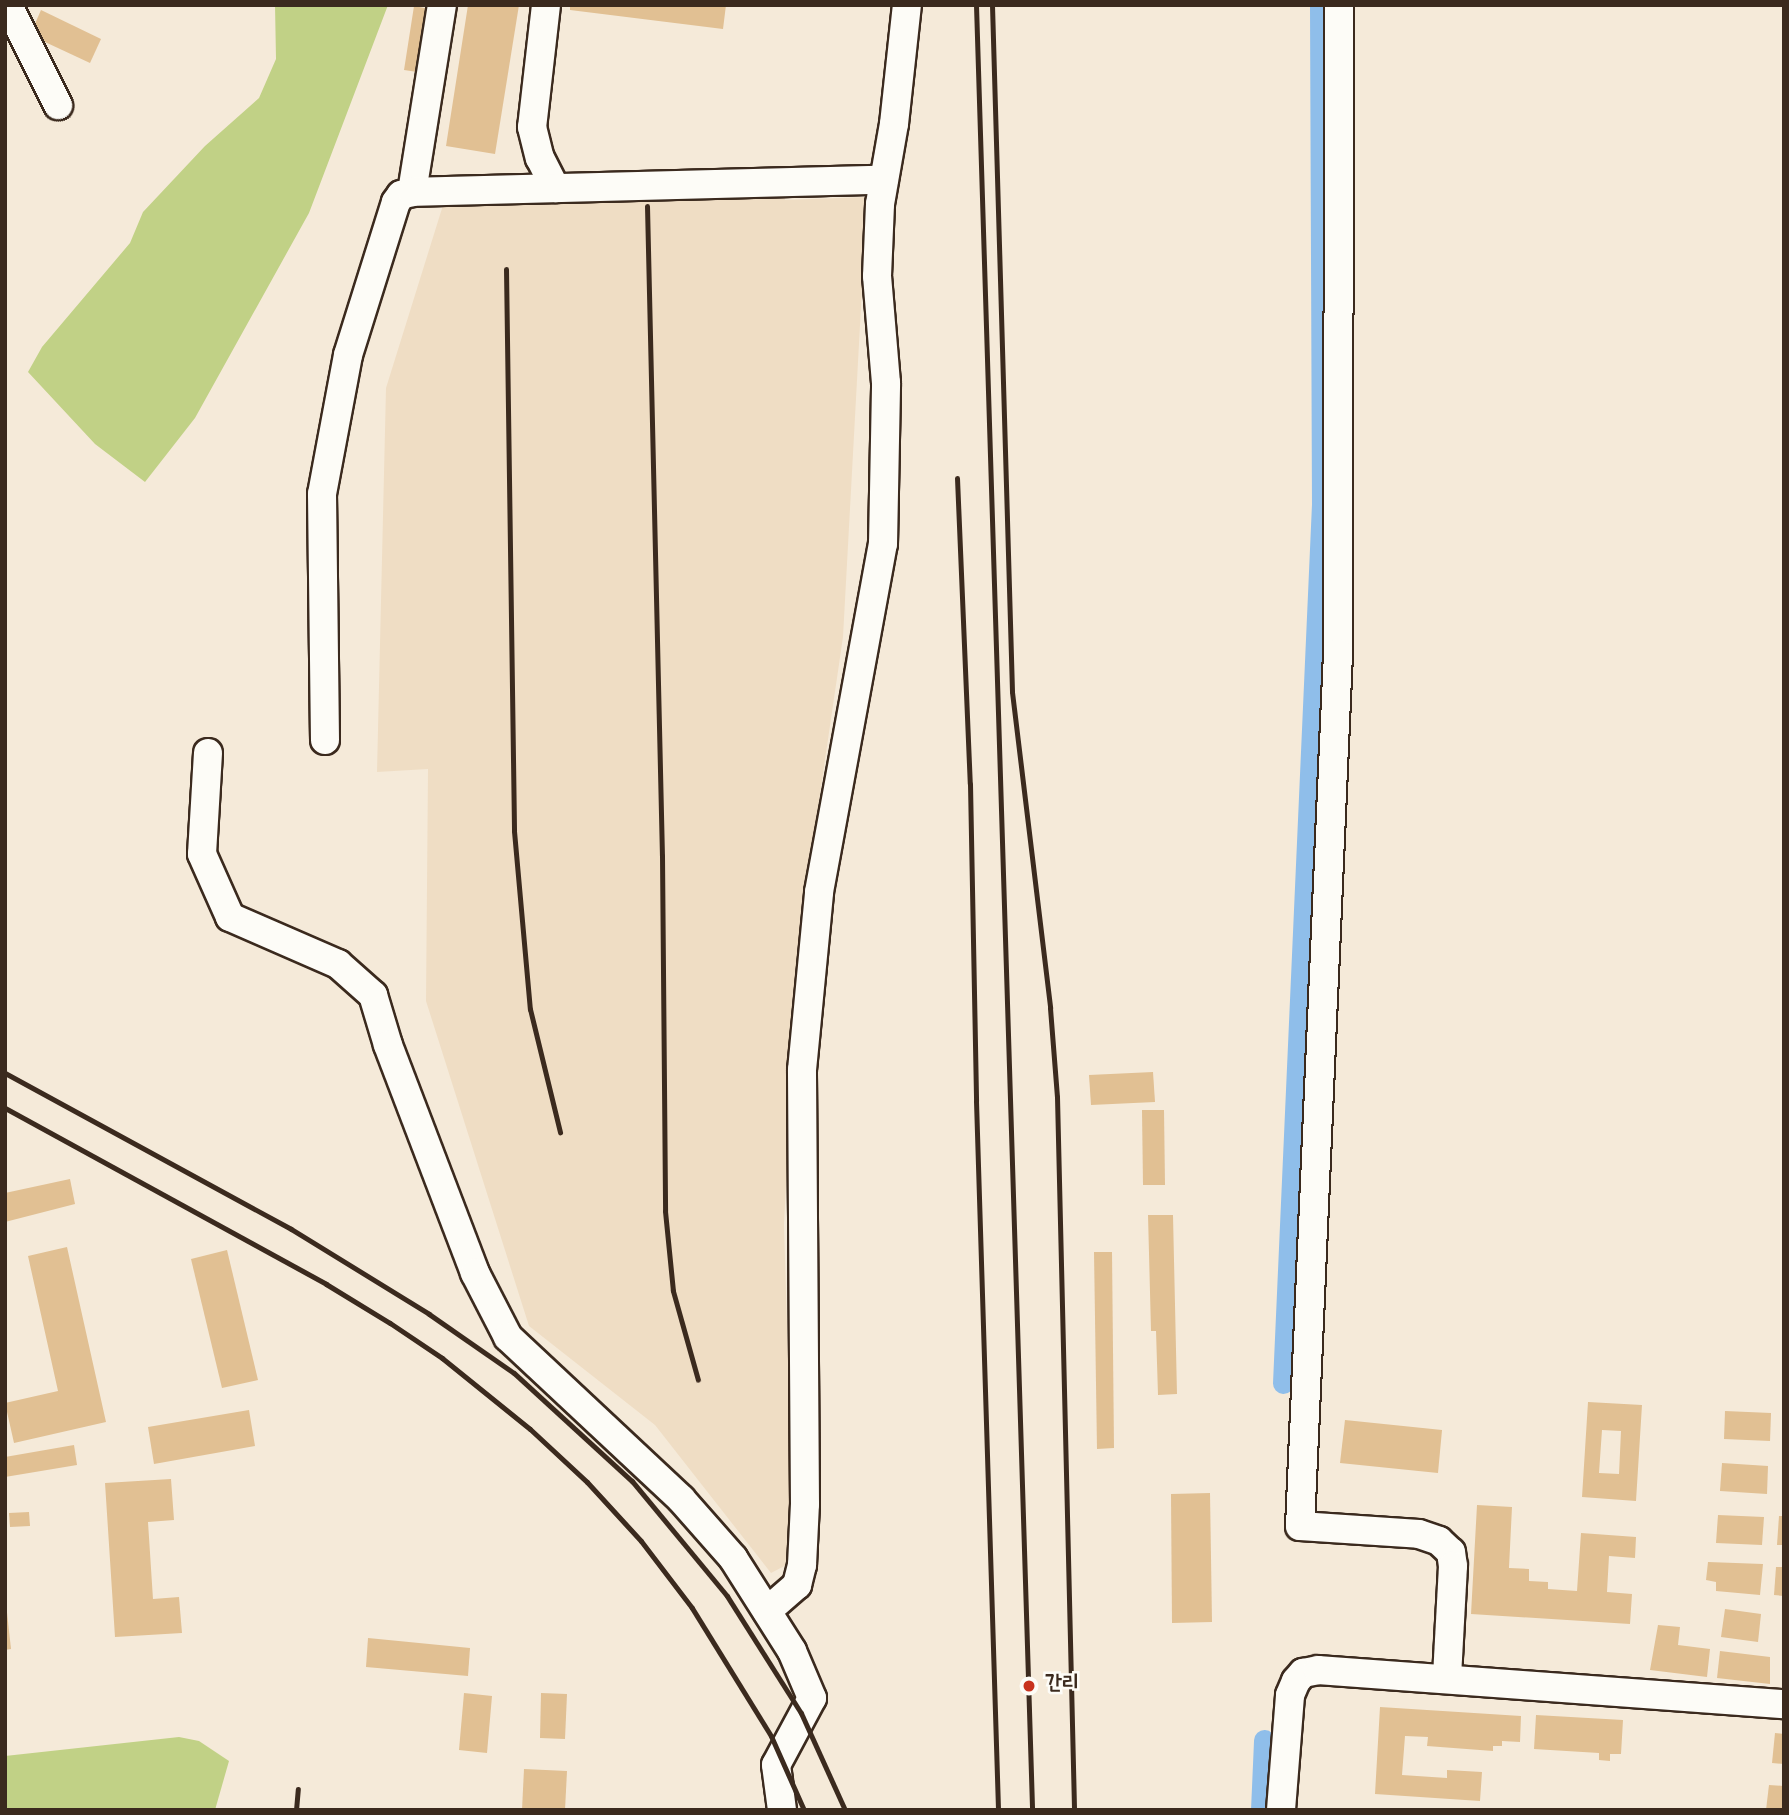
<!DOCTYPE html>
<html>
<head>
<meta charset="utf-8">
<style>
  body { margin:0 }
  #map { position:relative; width:1789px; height:1815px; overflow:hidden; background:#f5ead9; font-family:"Gochi Hand","Poor Story",sans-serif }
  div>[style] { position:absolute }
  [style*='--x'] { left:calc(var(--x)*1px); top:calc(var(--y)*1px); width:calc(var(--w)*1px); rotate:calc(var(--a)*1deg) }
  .built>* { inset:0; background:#efddc4 }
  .green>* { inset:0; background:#c1d186 }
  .canal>* { height:21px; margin:-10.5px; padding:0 10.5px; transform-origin:10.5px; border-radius:10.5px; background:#8fbeea }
  .building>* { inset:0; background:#e1c093 }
  .roads { filter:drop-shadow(2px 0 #3b2a1e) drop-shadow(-2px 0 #3b2a1e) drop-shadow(0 2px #3b2a1e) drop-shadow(0 -2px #3b2a1e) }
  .minor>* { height:28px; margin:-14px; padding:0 14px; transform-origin:14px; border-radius:14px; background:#fdfcf7 }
  .rail>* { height:5px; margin:-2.5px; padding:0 2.5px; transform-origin:2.5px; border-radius:2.5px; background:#3b2a1e }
  .dots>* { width:19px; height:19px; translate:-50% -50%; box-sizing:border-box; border:4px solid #fdfcf7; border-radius:50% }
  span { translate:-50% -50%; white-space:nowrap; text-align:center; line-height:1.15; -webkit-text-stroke:5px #fdfcf7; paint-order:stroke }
  .poi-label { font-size:21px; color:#3b2a1e; font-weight:700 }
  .left { translate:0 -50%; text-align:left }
  .frame { position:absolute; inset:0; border:7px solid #3b2a1e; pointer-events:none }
</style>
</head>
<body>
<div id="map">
  <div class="built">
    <div style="clip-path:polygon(784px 189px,785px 200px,867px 197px,843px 637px,798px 944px,784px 1225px,794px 1561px,771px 1573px,655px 1425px,529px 1326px,426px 1001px,428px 769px,377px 772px,386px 388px,444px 202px)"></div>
  </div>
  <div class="green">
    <div style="clip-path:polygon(275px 5px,388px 5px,309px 213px,195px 418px,145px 482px,95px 444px,28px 372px,42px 347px,130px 243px,143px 212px,205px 146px,259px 98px,276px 59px)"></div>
    <div style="clip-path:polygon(179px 1737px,199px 1741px,229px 1761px,215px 1810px,5px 1810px,5px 1756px)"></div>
  </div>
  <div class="canal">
    <div style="--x:1283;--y:1383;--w:879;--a:-87.46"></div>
    <div style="--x:1322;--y:505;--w:500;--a:-90.23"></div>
    <div style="--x:1261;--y:1810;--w:70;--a:-87.5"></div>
  </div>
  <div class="building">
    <div style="clip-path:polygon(468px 5px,519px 5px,495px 154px,446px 146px)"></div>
    <div style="clip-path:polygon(570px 5px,726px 5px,723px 29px,570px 10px)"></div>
    <div style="clip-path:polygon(414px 6px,435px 10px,424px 73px,404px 70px)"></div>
    <div style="clip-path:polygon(41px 10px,101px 39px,90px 63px,30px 35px)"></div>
    <div style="clip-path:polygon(1153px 1072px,1155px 1102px,1091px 1105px,1089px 1075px)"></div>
    <div style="clip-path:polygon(1142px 1110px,1164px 1110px,1165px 1185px,1143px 1185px)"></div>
    <div style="clip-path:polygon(70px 1179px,75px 1204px,5px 1222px,5px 1193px)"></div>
    <div style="clip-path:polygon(1148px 1215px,1173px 1215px,1177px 1394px,1158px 1395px,1156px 1331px,1151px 1331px)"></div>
    <div style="clip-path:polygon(67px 1247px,106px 1422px,14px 1443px,5px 1403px,58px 1391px,28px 1256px)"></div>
    <div style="clip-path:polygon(227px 1250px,258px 1380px,222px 1388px,191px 1259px)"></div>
    <div style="clip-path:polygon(1094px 1252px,1112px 1252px,1114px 1448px,1097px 1449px)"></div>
    <div style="clip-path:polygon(evenodd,1588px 1402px,1642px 1405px,1636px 1501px,1582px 1497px,1588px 1402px,1602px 1430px,1621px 1431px,1619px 1474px,1599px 1473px,1602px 1430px)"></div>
    <div style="clip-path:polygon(249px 1410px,255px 1446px,154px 1464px,148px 1427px)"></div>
    <div style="clip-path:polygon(1725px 1411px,1771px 1413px,1770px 1441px,1724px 1439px)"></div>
    <div style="clip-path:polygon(1345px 1420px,1442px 1430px,1438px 1473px,1340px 1463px)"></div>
    <div style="clip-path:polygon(74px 1445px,77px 1465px,5px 1477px,5px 1457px)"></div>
    <div style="clip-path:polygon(1722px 1463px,1768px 1466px,1767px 1494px,1720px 1491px)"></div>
    <div style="clip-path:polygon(171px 1479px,174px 1520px,148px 1522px,153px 1599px,179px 1597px,182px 1633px,115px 1637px,105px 1483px)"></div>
    <div style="clip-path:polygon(1210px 1493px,1212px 1622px,1172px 1623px,1171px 1494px)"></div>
    <div style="clip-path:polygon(1477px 1505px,1512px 1507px,1509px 1568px,1529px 1569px,1529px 1581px,1548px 1582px,1548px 1589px,1577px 1591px,1581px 1533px,1636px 1537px,1635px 1558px,1609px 1556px,1607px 1592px,1632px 1594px,1630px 1624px,1471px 1614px)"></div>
    <div style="clip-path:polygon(29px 1512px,30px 1526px,10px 1527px,9px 1513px)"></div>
    <div style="clip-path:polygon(1718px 1515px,1764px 1517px,1762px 1545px,1716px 1543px)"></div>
    <div style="clip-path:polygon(1779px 1516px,1784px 1516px,1784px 1545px,1777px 1545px)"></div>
    <div style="clip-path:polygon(1708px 1562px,1763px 1564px,1760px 1595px,1716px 1591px,1716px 1582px,1706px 1580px)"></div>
    <div style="clip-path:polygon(1776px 1567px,1784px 1567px,1784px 1596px,1774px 1595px)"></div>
    <div style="clip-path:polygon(5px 1594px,11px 1649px,5px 1650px)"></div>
    <div style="clip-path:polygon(1725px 1609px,1761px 1614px,1758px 1642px,1721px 1637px)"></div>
    <div style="clip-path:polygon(1658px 1625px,1680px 1627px,1678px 1645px,1710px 1649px,1707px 1677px,1650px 1670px)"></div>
    <div style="clip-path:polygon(368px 1638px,470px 1648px,468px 1676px,366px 1667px)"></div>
    <div style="clip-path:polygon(1720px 1651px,1770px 1657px,1770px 1684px,1717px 1678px)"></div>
    <div style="clip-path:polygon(464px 1693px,492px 1696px,487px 1753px,459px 1750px)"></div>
    <div style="clip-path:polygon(541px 1693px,567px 1694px,565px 1739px,540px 1738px)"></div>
    <div style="clip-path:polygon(1380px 1707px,1521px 1716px,1520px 1742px,1502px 1741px,1502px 1746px,1493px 1746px,1493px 1751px,1427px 1746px,1428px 1737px,1405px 1736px,1402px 1775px,1447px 1778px,1447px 1770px,1482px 1772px,1480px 1801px,1375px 1794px)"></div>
    <div style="clip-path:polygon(1536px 1715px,1623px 1720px,1621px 1754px,1610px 1754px,1610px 1761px,1599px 1760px,1599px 1753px,1534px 1749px)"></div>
    <div style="clip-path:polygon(1775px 1733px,1784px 1734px,1784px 1764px,1772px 1763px)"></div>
    <div style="clip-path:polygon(524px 1769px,567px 1771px,565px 1810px,522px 1810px)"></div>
    <div style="clip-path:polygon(1769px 1785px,1784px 1786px,1784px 1810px,1766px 1810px)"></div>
  </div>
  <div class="roads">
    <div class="minor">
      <div style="--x:8;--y:5;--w:112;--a:63.4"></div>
      <div style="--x:546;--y:5;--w:123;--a:96.5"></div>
      <div style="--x:532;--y:127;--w:32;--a:76"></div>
      <div style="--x:540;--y:158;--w:34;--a:63"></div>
      <div style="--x:1339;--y:5;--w:648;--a:90.09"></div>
      <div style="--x:1338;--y:653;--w:874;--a:92.49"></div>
      <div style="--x:1300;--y:1526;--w:119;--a:3.8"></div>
      <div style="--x:1419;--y:1534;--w:21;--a:19"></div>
      <div style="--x:1439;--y:1541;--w:16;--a:43"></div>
      <div style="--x:1451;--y:1552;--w:14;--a:82"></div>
      <div style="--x:1453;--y:1566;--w:112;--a:93.1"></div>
      <div style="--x:412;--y:192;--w:189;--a:-80.9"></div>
      <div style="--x:325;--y:740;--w:246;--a:-90.7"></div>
      <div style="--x:322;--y:494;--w:141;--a:-79.4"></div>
      <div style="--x:348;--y:355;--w:160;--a:-72.6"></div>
      <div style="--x:396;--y:202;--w:9;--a:-54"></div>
      <div style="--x:401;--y:195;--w:11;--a:-15"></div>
      <div style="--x:412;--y:192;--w:472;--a:-1.5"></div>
      <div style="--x:208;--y:753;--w:101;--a:93.4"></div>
      <div style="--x:202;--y:854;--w:69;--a:66"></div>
      <div style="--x:230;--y:917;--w:118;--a:23.5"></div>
      <div style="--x:338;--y:964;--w:47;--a:41.5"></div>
      <div style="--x:373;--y:995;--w:52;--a:73.3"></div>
      <div style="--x:388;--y:1045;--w:244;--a:69.1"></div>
      <div style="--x:475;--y:1273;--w:72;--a:62.7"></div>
      <div style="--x:508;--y:1337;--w:237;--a:43.1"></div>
      <div style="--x:681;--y:1499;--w:79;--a:48.6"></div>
      <div style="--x:733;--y:1558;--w:110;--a:57.6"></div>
      <div style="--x:792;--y:1651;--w:51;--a:66.9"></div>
      <div style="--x:812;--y:1698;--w:76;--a:118.2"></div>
      <div style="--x:776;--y:1765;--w:45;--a:82.4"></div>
      <div style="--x:767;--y:1611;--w:40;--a:-41"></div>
      <div style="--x:797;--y:1585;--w:21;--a:-76"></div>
      <div style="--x:802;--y:1565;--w:61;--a:-87.2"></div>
      <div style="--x:805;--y:1504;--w:434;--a:-90.4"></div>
      <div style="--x:802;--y:1070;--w:179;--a:-84.5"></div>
      <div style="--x:819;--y:892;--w:354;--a:-79.6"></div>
      <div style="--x:883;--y:544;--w:161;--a:-88.9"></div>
      <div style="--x:886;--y:383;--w:107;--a:-94.8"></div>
      <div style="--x:877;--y:276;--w:72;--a:-87.6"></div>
      <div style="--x:880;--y:204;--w:81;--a:-80.1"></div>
      <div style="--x:894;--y:124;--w:120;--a:-83.8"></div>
      <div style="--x:1281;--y:1810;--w:115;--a:-85.5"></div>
      <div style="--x:1290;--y:1695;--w:15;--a:-67"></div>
      <div style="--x:1296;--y:1681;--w:11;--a:-49"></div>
      <div style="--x:1303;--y:1673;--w:15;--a:-11"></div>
      <div style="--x:1318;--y:1670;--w:467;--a:4.2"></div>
    </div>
  </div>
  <div class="rail">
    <div style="--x:976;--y:5;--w:1806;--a:88.22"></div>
    <div style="--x:992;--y:5;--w:687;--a:88.33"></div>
    <div style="--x:1012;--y:692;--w:318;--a:83.1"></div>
    <div style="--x:1050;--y:1008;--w:89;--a:85.5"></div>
    <div style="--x:1057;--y:1097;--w:713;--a:88.63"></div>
    <div style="--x:647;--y:206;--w:650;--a:88.68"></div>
    <div style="--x:662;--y:856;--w:355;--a:89.5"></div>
    <div style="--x:665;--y:1211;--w:80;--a:84.3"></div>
    <div style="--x:673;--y:1291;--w:92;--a:74.3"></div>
    <div style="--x:506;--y:269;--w:562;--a:89.18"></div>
    <div style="--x:514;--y:831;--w:179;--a:84.9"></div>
    <div style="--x:530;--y:1009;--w:127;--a:76.3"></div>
    <div style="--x:957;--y:478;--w:306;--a:87.6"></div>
    <div style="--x:970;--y:784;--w:317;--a:88.9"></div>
    <div style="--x:976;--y:1101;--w:709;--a:88.22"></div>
    <div style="--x:5;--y:1073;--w:326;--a:28.6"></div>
    <div style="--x:291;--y:1229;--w:162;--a:31.6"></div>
    <div style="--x:429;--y:1314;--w:103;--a:34.8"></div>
    <div style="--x:514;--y:1373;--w:160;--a:42.5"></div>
    <div style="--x:632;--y:1481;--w:149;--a:50.4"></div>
    <div style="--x:727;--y:1596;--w:138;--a:57.7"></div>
    <div style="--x:801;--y:1713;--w:107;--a:65.6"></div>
    <div style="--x:5;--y:1108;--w:366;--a:28.7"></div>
    <div style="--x:326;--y:1284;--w:75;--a:31.4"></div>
    <div style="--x:390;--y:1323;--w:63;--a:33.9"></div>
    <div style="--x:442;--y:1358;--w:113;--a:38.9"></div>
    <div style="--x:530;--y:1429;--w:78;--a:42.9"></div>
    <div style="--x:587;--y:1482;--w:80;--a:47.5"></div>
    <div style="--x:641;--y:1541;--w:84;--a:52.7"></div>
    <div style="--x:692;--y:1608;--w:150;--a:58.3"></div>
    <div style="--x:771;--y:1736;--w:81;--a:66"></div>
    <div style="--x:296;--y:1810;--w:21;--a:-85"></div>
  </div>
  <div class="dots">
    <div style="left:1029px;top:1686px;background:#c8321e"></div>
  </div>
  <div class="poi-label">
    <span class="left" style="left:1045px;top:1686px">간리</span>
  </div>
  <div class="frame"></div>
</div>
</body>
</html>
